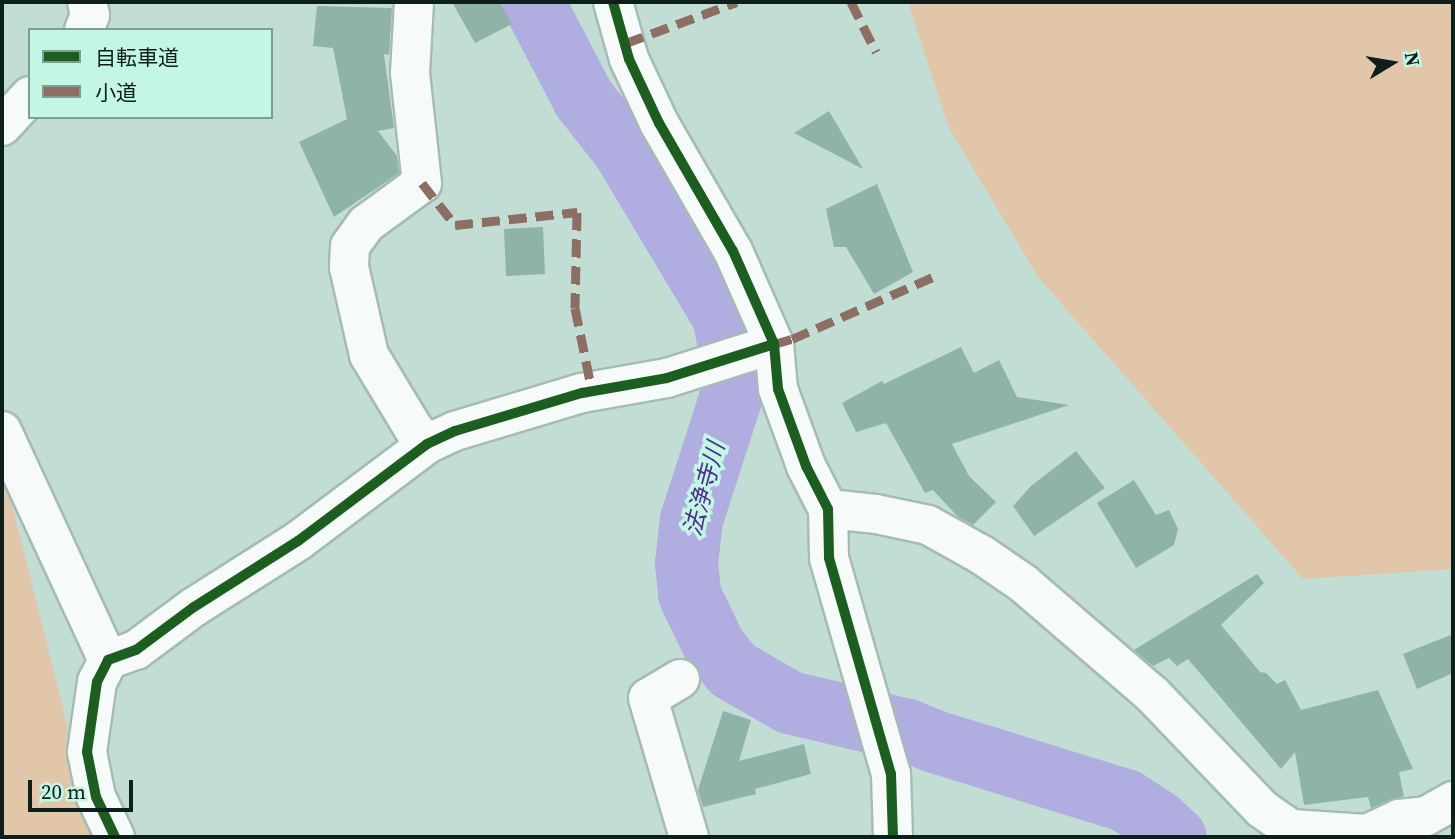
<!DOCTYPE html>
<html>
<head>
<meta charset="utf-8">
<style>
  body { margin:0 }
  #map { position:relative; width:1455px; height:839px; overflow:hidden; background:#c2ded4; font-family:"Source Serif 4","Noto Sans JP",serif }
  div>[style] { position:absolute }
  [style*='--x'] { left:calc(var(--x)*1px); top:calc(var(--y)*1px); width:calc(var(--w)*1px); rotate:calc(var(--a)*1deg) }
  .green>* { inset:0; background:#e2c6a9 }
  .river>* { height:63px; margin:-31.5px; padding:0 31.5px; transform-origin:31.5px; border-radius:31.5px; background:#b0ade1 }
  .building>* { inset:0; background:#90b3a9 }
  .roads { filter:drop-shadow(2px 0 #a6bbb4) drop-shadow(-2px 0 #a6bbb4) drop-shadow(0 2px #a6bbb4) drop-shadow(0 -2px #a6bbb4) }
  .minor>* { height:38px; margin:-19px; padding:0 19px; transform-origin:19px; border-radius:19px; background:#f6faf9 }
  .quiet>* { height:9px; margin-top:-4.5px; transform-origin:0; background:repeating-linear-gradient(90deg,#8d6e63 0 18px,transparent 0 27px) }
  .cycleway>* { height:10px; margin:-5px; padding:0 5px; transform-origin:5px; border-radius:5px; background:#1b5e20 }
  span { translate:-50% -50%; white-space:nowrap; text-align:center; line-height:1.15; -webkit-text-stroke:7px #c4f6e5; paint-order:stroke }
  .water-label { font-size:24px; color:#4c308a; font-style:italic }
  .frame { position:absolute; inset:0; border:4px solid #0c1f1a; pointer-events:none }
  .legend { position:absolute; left:28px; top:28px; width:245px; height:91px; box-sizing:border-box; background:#c4f6e5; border:2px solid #7aa094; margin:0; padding:9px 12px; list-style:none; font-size:21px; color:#0c1f1a }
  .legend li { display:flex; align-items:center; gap:14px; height:35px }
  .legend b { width:35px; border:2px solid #7aa094 }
  .north { position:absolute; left:1357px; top:28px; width:70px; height:70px; -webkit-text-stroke:5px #c4f6e5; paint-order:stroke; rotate:79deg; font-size:19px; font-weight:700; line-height:28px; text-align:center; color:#0c1f1a }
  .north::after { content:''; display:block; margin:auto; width:24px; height:32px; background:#0c1f1a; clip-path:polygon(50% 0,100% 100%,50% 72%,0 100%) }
  .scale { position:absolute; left:28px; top:780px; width:105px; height:32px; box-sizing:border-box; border:4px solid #0c1f1a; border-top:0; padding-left:9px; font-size:21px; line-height:24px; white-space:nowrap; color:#0c1f1a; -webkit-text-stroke:5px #c4f6e5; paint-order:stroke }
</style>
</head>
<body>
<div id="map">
  <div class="green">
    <div style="clip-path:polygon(908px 2px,1453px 2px,1453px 569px,1303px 579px,1038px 277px,948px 126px)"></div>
    <div style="clip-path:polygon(2px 465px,95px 837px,2px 837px)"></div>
  </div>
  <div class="river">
    <div style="--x:533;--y:2;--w:108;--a:62.5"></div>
    <div style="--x:583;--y:98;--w:65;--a:51.9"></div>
    <div style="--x:623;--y:149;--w:195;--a:59.1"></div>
    <div style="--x:723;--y:316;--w:65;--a:78.5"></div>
    <div style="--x:736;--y:380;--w:146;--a:107.9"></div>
    <div style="--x:691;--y:519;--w:44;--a:96.5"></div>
    <div style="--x:686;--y:563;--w:31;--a:84"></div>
    <div style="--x:689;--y:594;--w:58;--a:64.3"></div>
    <div style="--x:714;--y:646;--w:29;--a:52"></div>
    <div style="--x:732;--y:669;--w:66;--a:30.1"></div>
    <div style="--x:789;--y:702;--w:121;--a:13.3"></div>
    <div style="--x:907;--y:730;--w:29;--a:22"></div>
    <div style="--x:934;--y:741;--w:200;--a:17.2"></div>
    <div style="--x:1125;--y:800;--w:38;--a:33"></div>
    <div style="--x:1157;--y:821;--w:24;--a:42"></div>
  </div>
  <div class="building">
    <div style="clip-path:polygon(452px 2px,500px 2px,512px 24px,475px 43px)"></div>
    <div style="clip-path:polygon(317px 6px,392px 8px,389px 55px,384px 54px,394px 128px,378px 131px,397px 156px,399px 173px,334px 217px,299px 142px,347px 119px,333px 48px,313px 46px)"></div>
    <div style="clip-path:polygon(829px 111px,863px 169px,794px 133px)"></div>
    <div style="clip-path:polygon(877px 184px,913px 272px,874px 294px,846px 247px,834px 247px,826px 209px)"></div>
    <div style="clip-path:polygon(543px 227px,545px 274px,506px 276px,504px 229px)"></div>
    <div style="clip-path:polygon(961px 347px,974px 373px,999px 360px,1017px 397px,1069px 405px,952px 444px,969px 476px,996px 502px,973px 525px,958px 517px,933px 490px,925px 493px,886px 423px,856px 432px,842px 403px,882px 381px,884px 384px)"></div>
    <div style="clip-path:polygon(1076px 451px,1105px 488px,1034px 536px,1013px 506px,1031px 486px)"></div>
    <div style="clip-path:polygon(1134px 480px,1156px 515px,1169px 510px,1178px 529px,1174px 545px,1136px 568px,1097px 503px)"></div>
    <div style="clip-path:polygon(1257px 574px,1264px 583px,1221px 625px,1260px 672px,1266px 673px,1277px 684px,1285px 680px,1301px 710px,1378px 690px,1413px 769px,1399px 772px,1404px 796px,1371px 808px,1368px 797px,1304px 805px,1295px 752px,1281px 769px,1188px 659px,1177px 666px,1169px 658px,1153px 666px,1134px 650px)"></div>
    <div style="clip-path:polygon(1453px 634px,1453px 673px,1417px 689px,1403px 654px)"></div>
    <div style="clip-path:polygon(723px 711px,751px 720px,739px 761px,804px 744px,811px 774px,755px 789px,756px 794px,703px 807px,698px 790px)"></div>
  </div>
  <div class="roads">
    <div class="minor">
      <div style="--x:414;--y:2;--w:71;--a:93.2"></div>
      <div style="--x:410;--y:73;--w:111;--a:83.8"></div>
      <div style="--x:422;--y:183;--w:69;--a:143.8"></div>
      <div style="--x:366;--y:224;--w:27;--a:126"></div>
      <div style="--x:350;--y:246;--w:21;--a:93"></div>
      <div style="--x:349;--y:267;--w:90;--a:77.2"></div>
      <div style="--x:369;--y:355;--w:85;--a:58.9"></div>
      <div style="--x:413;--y:428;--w:21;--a:49"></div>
      <div style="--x:613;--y:2;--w:59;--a:74.3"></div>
      <div style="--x:629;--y:59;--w:71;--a:64.9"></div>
      <div style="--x:659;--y:123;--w:148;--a:60"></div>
      <div style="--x:733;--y:251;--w:102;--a:66.2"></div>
      <div style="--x:774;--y:344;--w:45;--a:84.9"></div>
      <div style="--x:778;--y:389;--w:82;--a:70"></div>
      <div style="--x:806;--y:466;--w:48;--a:62.9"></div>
      <div style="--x:828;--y:509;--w:49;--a:88.8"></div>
      <div style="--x:829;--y:558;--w:225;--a:74"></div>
      <div style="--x:891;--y:774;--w:63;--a:88.2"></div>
      <div style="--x:84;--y:30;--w:16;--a:-68"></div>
      <div style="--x:90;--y:15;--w:13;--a:-103"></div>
      <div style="--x:2;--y:126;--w:41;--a:-47"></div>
      <div style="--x:2;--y:431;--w:252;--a:65.2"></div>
      <div style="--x:828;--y:509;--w:48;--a:5.9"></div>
      <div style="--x:876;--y:514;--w:53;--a:11.9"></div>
      <div style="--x:928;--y:525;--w:62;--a:29.1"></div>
      <div style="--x:982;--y:555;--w:51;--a:34.6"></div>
      <div style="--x:1024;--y:584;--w:169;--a:40.7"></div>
      <div style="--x:1152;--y:694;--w:159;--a:46.3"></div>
      <div style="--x:1262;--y:809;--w:35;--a:35"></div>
      <div style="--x:1291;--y:829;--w:76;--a:3.8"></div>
      <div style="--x:1367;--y:834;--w:35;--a:-25"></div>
      <div style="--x:1399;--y:819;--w:27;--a:-6"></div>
      <div style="--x:1426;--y:816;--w:31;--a:-29"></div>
      <div style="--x:680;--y:679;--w:37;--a:149"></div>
      <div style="--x:648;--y:698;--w:145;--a:73.6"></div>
      <div style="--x:115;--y:837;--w:44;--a:-115.4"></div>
      <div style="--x:96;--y:797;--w:46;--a:-101.3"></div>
      <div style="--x:87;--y:752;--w:71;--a:-81.9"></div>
      <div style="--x:97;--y:682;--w:25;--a:-63"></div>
      <div style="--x:108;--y:660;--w:30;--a:-20"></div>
      <div style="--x:136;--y:650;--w:72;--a:-36.6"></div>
      <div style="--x:194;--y:607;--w:123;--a:-32.4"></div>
      <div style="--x:298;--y:541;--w:161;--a:-36.9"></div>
      <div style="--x:427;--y:444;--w:31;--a:-25"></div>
      <div style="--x:455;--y:431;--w:133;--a:-16.7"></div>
      <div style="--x:582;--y:393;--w:86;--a:-10"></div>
      <div style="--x:667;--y:378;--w:112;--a:-17.6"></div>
    </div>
  </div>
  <div class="quiet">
    <div style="--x:851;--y:2;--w:56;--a:63.4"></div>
    <div style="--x:626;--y:43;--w:118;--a:-20.3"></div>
    <div style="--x:422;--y:183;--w:53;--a:51.8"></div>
    <div style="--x:455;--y:225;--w:123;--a:-6.1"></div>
    <div style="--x:577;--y:212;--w:96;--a:91.2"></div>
    <div style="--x:575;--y:308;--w:85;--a:78.4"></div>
    <div style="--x:774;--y:344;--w:19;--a:-16"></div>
    <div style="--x:792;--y:339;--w:156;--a:-23.8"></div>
  </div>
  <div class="cycleway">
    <div style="--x:613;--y:2;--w:59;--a:74.3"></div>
    <div style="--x:629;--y:59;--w:71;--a:64.9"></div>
    <div style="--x:659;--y:123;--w:148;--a:60"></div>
    <div style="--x:733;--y:251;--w:102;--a:66.2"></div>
    <div style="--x:774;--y:344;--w:45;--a:84.9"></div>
    <div style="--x:778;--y:389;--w:82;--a:70"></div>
    <div style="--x:806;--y:466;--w:48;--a:62.9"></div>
    <div style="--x:828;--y:509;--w:49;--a:88.8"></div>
    <div style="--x:829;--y:558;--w:225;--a:74"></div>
    <div style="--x:891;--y:774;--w:63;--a:88.2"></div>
    <div style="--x:115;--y:837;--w:44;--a:-115.4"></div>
    <div style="--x:96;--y:797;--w:46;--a:-101.3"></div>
    <div style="--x:87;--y:752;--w:71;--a:-81.9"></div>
    <div style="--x:97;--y:682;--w:25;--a:-63"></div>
    <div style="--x:108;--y:660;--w:30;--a:-20"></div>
    <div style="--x:136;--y:650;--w:72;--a:-36.6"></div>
    <div style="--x:194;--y:607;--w:123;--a:-32.4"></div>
    <div style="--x:298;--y:541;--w:161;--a:-36.9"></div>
    <div style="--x:427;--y:444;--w:31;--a:-25"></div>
    <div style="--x:455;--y:431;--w:133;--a:-16.7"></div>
    <div style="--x:582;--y:393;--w:86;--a:-10"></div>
    <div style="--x:667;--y:378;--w:112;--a:-17.6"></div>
  </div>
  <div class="water-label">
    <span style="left:704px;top:489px;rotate:-75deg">法浄寺川</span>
  </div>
  <div class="frame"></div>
  <ul class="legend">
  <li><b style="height:9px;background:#1b5e20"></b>自転車道</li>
  <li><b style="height:9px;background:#8d6e63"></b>小道</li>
  </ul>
  <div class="north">N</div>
  <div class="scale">20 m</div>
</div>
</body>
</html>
